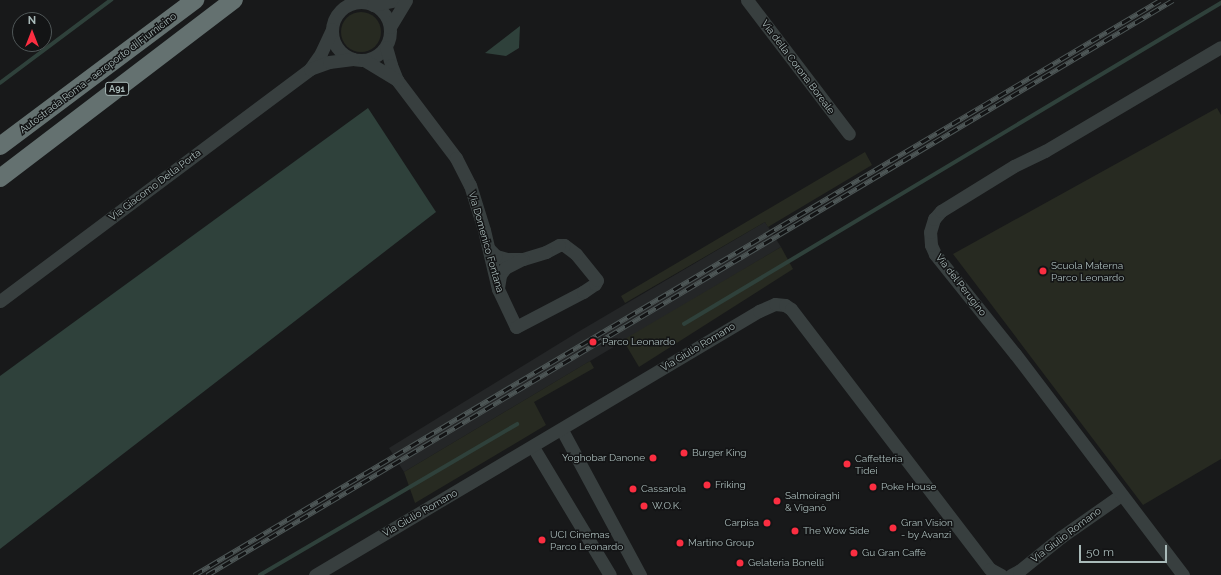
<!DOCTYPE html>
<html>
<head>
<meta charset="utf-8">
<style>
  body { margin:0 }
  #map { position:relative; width:1221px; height:575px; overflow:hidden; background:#18191a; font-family:Raleway,sans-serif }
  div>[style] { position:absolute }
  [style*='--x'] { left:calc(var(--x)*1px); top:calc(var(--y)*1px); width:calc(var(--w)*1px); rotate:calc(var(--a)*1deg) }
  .built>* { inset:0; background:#242627 }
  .green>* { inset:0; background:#272a21 }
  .round { border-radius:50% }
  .water>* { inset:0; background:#2f413b }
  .stream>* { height:3.5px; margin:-1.75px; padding:0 1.75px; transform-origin:1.75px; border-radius:1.75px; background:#2f413b }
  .minor>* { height:13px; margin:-6.5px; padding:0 6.5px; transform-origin:6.5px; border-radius:6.5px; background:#383f3f }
  .minor>.ring { margin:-6.5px; padding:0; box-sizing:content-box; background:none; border:13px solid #383f3f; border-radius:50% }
  .highway>* { height:18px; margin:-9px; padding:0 9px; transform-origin:9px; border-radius:9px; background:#647170 }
  .rail>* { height:4.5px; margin-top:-2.25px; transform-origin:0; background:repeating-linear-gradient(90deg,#131415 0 9px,#4d5656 0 18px); box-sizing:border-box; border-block:1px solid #4d5656 }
  .dots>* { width:11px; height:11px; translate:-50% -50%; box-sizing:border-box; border:2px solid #131415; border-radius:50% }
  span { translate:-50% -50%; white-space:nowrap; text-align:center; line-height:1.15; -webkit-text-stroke:3px #131415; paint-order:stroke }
  .shield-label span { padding:1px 3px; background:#131415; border:1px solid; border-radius:3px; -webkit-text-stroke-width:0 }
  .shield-label { font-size:9px; color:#a9bab9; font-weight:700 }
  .street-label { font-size:10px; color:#a9bab9 }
  .poi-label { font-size:10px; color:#a9bab9 }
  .left { translate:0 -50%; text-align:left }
  .right { translate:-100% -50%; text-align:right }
  .north { position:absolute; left:12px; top:12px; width:40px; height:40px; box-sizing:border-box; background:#131415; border:1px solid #4f5657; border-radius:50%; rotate:0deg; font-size:11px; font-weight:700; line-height:16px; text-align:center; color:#a9bab9 }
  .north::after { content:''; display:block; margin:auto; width:14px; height:18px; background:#fb2e41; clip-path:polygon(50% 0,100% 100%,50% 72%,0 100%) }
  .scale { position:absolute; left:1079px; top:545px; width:88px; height:18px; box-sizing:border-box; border:2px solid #a9bab9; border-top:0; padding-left:5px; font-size:12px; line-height:14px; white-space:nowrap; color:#a9bab9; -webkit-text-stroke:3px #131415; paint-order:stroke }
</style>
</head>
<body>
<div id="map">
  <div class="built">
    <div style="clip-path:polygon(765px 222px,781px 247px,404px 472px,389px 448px,578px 332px)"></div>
  </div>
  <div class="green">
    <div class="round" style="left:341px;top:12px;width:40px;height:40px"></div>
    <div style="clip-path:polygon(1217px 108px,1221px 115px,1221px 459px,1143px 505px,953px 254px)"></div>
    <div style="clip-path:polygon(865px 152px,872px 165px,768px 227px,765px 222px,625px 303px,621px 296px)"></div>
    <div style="clip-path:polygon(781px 247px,793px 269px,639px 367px,623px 340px)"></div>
    <div style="clip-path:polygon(590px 361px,594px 368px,534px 402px,546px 425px,415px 503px,404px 472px)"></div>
  </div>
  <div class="water">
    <div style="clip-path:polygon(520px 26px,519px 48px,506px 56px,485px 53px)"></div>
    <div style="clip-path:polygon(368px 108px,436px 212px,0 549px,0 376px)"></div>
  </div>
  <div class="stream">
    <div style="--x:0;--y:83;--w:139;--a:-36.8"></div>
    <div style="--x:684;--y:324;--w:626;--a:-30.87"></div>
    <div style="--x:260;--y:575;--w:298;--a:-30.4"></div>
  </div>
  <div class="minor">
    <div style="--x:747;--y:0;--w:168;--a:52.7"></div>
    <div class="ring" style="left:332px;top:2px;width:45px;height:45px"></div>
    <div style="--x:373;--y:5;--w:25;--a:-12"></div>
    <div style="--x:390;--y:27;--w:31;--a:-59"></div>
    <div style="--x:386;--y:47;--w:19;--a:74"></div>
    <div style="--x:391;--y:65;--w:16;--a:68"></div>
    <div style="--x:397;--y:80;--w:98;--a:52.9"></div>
    <div style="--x:456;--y:158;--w:30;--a:63"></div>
    <div style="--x:470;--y:185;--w:47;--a:72.7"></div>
    <div style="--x:484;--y:230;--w:61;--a:76.7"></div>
    <div style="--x:498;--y:289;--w:42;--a:64.7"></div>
    <div style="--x:516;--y:327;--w:76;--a:-27.6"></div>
    <div style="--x:583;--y:292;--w:14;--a:-34"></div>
    <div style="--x:595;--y:284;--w:4;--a:-63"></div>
    <div style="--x:597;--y:280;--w:33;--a:-129"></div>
    <div style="--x:576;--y:254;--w:15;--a:-143"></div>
    <div style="--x:564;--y:245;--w:5;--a:180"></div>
    <div style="--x:559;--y:245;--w:15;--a:152"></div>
    <div style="--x:546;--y:252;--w:24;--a:163"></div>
    <div style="--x:523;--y:259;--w:16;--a:180"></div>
    <div style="--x:507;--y:259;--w:11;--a:-165"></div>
    <div style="--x:496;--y:256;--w:10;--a:-135"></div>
    <div style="--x:364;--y:60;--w:39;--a:31"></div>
    <div style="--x:310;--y:69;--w:19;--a:-55"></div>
    <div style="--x:321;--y:53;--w:26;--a:-65"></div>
    <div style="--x:498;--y:288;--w:13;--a:-81"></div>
    <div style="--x:500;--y:275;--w:9;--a:-54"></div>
    <div style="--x:505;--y:268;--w:18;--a:-27"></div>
    <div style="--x:0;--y:301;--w:387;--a:-36.8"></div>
    <div style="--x:310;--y:69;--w:20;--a:-20"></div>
    <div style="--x:329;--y:62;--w:24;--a:-7"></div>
    <div style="--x:562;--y:430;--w:165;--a:61.7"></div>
    <div style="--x:533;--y:447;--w:149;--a:59"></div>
    <div style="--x:315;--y:575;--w:517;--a:-30.74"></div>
    <div style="--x:759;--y:311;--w:17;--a:-24"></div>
    <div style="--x:775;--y:304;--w:10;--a:6"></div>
    <div style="--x:785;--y:305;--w:7;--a:34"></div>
    <div style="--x:791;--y:309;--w:327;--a:52.6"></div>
    <div style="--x:990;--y:569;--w:13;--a:29"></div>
    <div style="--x:1011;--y:575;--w:9;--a:-27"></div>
    <div style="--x:1019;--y:571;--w:54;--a:-39"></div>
    <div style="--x:1061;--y:537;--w:73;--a:-35"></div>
    <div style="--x:1183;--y:575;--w:278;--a:-127.2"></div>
    <div style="--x:1015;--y:354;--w:128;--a:-128.7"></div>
    <div style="--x:935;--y:254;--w:10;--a:-114"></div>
    <div style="--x:931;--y:245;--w:13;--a:-94"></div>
    <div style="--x:930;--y:232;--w:14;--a:-73"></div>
    <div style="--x:934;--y:219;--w:11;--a:-49"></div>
    <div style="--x:941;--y:211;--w:86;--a:-31.7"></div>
    <div style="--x:1014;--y:166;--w:34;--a:-26"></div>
    <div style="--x:1045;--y:151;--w:204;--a:-30.6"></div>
  </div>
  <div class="highway">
    <div style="--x:0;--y:146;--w:244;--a:-36.8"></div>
    <div style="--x:0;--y:178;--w:294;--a:-37.3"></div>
  </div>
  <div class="rail">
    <div style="--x:194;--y:575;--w:1124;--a:-30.76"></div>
    <div style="--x:207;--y:575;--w:1124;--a:-30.76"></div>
  </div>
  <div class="dots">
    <div style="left:1043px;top:271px;background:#fb2e41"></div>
    <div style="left:593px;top:342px;background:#fb2e41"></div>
    <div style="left:684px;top:453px;background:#fb2e41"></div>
    <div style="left:653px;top:458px;background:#fb2e41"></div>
    <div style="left:847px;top:464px;background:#fb2e41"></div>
    <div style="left:707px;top:485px;background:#fb2e41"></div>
    <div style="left:873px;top:487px;background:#fb2e41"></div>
    <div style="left:633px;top:489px;background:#fb2e41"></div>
    <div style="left:777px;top:501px;background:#fb2e41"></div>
    <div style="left:644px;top:506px;background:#fb2e41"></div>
    <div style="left:767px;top:523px;background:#fb2e41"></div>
    <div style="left:893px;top:528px;background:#fb2e41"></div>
    <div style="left:795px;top:531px;background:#fb2e41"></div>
    <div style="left:542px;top:540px;background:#fb2e41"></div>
    <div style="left:680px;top:543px;background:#fb2e41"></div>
    <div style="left:854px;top:553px;background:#fb2e41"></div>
    <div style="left:740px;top:563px;background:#fb2e41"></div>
  </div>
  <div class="shield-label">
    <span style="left:117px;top:89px">A91</span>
  </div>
  <div class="street-label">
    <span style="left:798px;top:67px;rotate:53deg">Via della Corona Boreale</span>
    <span style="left:98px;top:73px;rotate:-37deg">Autostrada Roma - aeroporto di Fiumicino</span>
    <span style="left:155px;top:185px;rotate:-37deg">Via Giacomo Della Porta</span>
    <span style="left:486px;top:242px;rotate:74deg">Via Domenico Fontana</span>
    <span style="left:961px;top:285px;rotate:52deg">Via del Perugino</span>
    <span style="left:698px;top:347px;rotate:-31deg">Via Giulio Romano</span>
    <span style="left:420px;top:513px;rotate:-30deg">Via Giulio Romano</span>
    <span style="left:1066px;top:535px;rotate:-37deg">Via Giulio Romano</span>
  </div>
  <div class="poi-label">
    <span class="left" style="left:1051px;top:271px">Scuola Materna<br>Parco Leonardo</span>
    <span class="left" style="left:602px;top:342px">Parco Leonardo</span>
    <span class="left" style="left:692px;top:453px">Burger King</span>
    <span class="right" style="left:645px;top:458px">Yoghobar Danone</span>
    <span class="left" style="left:855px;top:464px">Caffetteria<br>Tidei</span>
    <span class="left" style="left:715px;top:485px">Friking</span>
    <span class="left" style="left:881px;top:487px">Poke House</span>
    <span class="left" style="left:641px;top:489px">Cassarola</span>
    <span class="left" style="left:785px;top:501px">Salmoiraghi<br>&amp; Viganò</span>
    <span class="left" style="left:652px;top:506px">W.O.K.</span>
    <span class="left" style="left:901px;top:528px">Gran Vision<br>- by Avanzi</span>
    <span class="right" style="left:759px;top:523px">Carpisa</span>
    <span class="left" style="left:803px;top:531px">The Wow Side</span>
    <span class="left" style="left:550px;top:540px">UCI Cinemas<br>Parco Leonardo</span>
    <span class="left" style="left:688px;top:543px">Martino Group</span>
    <span class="left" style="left:862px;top:553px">Gu Gran Caffè</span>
    <span class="left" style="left:748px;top:563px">Gelateria Bonelli</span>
  </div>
  <div class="north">N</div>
  <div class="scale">50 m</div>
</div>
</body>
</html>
